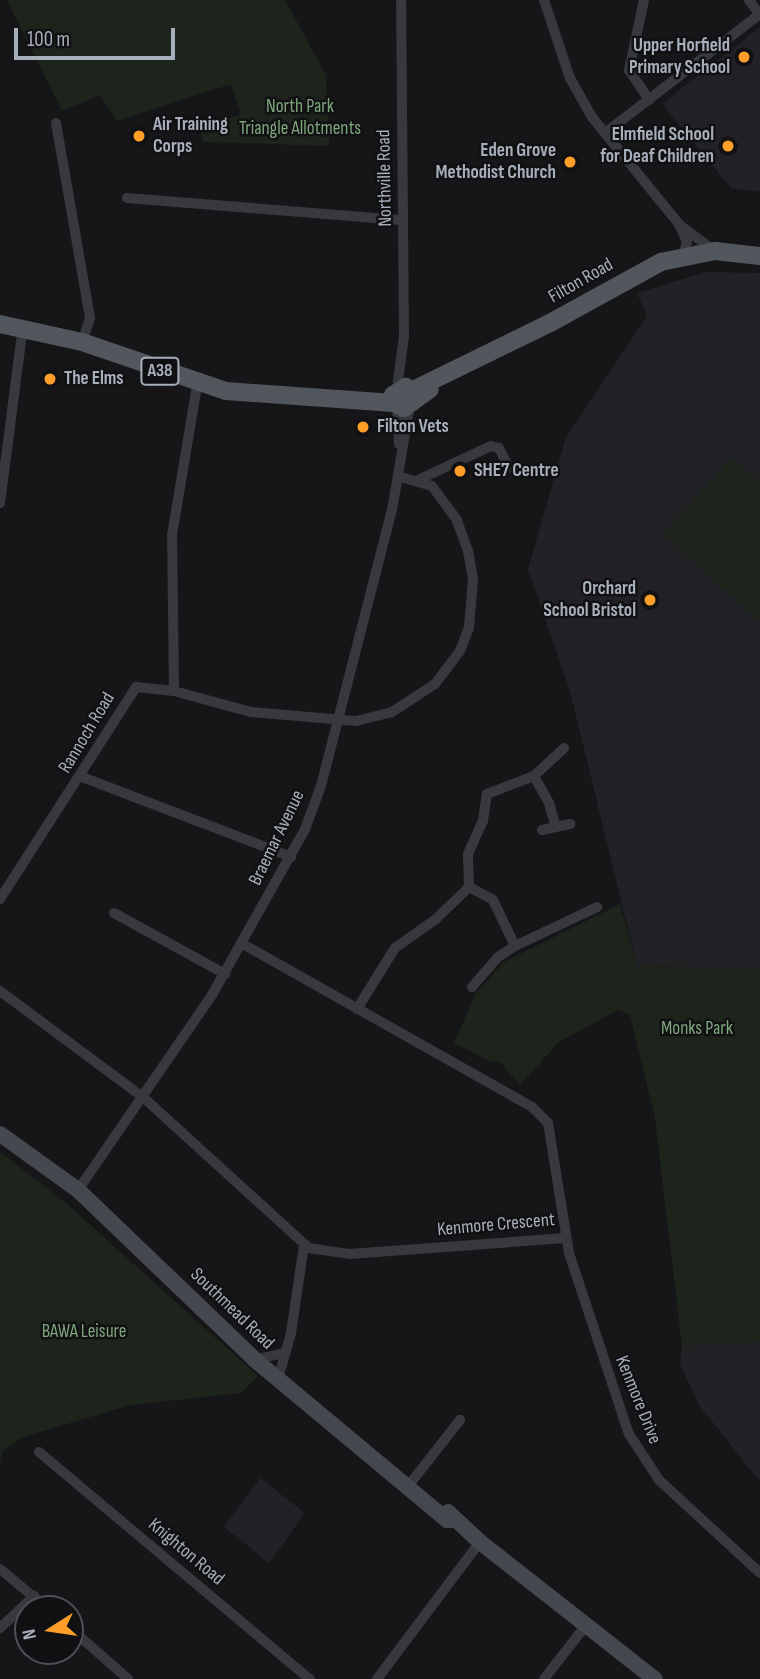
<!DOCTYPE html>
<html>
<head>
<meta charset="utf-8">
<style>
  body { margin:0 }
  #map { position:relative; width:760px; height:1679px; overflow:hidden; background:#161618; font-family:"Sofia Sans Condensed",sans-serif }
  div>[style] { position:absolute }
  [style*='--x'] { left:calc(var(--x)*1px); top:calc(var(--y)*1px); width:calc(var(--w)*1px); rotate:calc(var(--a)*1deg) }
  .built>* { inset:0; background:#222226 }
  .green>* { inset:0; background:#1c241c }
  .minor>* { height:10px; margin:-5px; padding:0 5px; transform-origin:5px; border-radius:5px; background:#37393e }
  .secondary>* { height:16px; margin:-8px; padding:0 8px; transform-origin:8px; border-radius:8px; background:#45484e }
  .primary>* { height:18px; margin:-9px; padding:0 9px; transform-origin:9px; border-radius:9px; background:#52565d }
  .dots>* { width:19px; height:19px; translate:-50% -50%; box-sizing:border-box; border:4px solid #111113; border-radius:50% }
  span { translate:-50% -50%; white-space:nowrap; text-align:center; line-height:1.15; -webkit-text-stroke:5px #111113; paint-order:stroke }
  .shield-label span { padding:2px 5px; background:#111113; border:2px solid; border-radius:5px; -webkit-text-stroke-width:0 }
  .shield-label { font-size:18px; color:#a7afba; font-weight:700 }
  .poi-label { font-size:19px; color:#a7afba; font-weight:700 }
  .right { translate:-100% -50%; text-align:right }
  .left { translate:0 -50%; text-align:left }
  .park-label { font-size:19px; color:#7ea67c }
  .street-label { font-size:19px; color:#a7afba }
  .north { position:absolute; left:14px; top:1595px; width:70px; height:70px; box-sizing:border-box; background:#111113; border:2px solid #4d5056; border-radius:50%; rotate:258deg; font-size:19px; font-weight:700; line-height:28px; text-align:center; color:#a7afba }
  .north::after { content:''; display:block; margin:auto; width:24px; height:32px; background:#ff9e28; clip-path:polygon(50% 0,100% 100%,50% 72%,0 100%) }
  .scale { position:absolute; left:14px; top:28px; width:161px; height:32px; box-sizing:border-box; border:4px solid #a7afba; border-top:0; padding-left:9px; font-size:21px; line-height:24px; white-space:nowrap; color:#a7afba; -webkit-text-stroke:5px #111113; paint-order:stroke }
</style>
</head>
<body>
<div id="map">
  <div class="built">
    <div style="clip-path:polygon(760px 27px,760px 192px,731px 188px,662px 104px)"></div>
    <div style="clip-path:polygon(706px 272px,760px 273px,760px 968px,637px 966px,570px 691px,528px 569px,566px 437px,647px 316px,637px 293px)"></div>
    <div style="clip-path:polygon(760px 1342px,760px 1482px,699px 1405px,680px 1364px,682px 1346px)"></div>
    <div style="clip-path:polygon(260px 1478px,305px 1513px,269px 1563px,224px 1527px)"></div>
  </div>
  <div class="green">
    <div style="clip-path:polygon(7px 0,285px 0,326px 75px,329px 146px,203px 142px,201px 131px,241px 114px,231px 84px,117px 121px,100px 95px,62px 111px)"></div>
    <div style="clip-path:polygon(732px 457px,760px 483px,760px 622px,663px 534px)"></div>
    <div style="clip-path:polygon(620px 904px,637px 966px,760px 968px,760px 1342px,682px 1346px,655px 1119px,630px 1015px,618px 1010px,559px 1042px,520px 1085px,499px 1061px,491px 1062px,454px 1043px,476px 993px,504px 962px)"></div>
    <div style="clip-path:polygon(0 1152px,66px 1203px,258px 1376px,241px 1393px,131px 1405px,23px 1437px,2px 1452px,0 1465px)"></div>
  </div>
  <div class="minor">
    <div style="--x:544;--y:0;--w:82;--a:71.6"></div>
    <div style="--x:570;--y:78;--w:45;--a:60.6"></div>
    <div style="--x:592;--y:117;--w:138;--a:50.9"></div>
    <div style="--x:679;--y:224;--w:20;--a:66"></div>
    <div style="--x:687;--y:242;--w:16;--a:108"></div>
    <div style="--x:644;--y:0;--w:72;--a:102.1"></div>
    <div style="--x:629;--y:70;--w:36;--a:56"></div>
    <div style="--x:749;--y:0;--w:19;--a:54"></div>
    <div style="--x:56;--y:123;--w:198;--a:80.1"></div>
    <div style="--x:90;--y:318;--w:25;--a:108"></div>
    <div style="--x:605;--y:133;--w:195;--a:-37.5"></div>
    <div style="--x:127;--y:198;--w:277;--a:4.6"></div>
    <div style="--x:684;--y:228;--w:39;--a:37"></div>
    <div style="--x:397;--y:389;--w:53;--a:-82.5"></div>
    <div style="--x:404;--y:336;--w:336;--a:-90.5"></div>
    <div style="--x:397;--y:406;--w:38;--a:87"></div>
    <div style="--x:420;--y:479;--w:78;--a:-24.9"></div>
    <div style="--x:491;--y:446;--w:8;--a:14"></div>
    <div style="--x:499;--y:448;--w:22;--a:63"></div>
    <div style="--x:0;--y:503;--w:177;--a:-82.6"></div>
    <div style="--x:174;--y:691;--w:156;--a:-90.7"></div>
    <div style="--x:172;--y:535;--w:152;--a:-80.5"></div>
    <div style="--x:534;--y:776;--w:31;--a:61"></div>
    <div style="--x:549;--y:803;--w:25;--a:74"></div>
    <div style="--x:82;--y:777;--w:224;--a:20.9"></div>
    <div style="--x:542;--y:830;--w:29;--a:-12"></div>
    <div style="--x:469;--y:887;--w:27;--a:28"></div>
    <div style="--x:493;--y:900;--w:51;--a:64.4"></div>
    <div style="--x:0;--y:899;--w:252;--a:-57.3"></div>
    <div style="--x:136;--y:687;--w:38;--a:6"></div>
    <div style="--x:174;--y:691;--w:80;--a:15.3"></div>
    <div style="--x:251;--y:712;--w:105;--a:4.9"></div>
    <div style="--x:356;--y:721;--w:37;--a:-14"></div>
    <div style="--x:392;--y:712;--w:51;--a:-33.1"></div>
    <div style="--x:435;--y:684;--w:41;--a:-52.9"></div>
    <div style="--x:460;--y:651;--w:25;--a:-69"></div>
    <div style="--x:469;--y:628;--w:49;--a:-85.3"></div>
    <div style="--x:473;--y:579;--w:28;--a:-100"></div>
    <div style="--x:468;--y:551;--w:33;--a:-110"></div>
    <div style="--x:457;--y:520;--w:42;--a:-126.3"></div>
    <div style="--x:432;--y:486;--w:35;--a:-164"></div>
    <div style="--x:114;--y:913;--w:127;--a:28.8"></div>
    <div style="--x:241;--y:943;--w:334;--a:29.4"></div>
    <div style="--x:532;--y:1107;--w:23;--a:45"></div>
    <div style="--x:548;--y:1123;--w:132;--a:80.8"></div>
    <div style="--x:569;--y:1253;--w:191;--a:71.7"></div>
    <div style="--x:629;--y:1434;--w:55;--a:56.9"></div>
    <div style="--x:659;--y:1480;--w:137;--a:42.6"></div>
    <div style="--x:472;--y:987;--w:40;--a:-49"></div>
    <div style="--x:498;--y:957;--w:20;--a:-33"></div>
    <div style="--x:515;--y:946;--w:91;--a:-25.4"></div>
    <div style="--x:0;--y:991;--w:179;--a:36.6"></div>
    <div style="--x:144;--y:1098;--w:223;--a:42.3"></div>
    <div style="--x:309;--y:1248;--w:40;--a:8.5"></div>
    <div style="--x:349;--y:1254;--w:217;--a:-4.2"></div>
    <div style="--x:357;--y:1009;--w:72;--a:-58.1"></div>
    <div style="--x:395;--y:948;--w:50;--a:-35.3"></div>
    <div style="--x:436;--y:919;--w:46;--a:-44.1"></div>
    <div style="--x:469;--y:887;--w:33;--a:-92"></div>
    <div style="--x:468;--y:854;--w:36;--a:-66"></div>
    <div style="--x:483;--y:821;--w:27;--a:-82"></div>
    <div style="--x:487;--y:794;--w:50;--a:-21"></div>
    <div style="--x:534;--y:776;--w:41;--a:-43"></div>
    <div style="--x:78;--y:1190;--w:237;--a:-55.5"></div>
    <div style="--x:212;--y:995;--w:190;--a:-60.7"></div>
    <div style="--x:305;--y:829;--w:46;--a:-69.6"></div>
    <div style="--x:321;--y:786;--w:285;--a:-75.6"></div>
    <div style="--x:392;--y:510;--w:107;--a:-80.3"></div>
    <div style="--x:255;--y:1360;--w:29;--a:-14"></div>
    <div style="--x:278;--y:1379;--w:48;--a:-74.2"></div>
    <div style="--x:291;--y:1333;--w:89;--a:-81.6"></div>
    <div style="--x:39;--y:1452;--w:354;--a:40"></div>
    <div style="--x:409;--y:1485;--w:83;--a:-51.9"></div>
    <div style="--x:0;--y:1569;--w:62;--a:39.8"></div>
    <div style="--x:0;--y:1628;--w:47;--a:-43.3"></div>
    <div style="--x:70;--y:1628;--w:77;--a:41.3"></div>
    <div style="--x:377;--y:1679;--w:171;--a:-53.1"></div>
    <div style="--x:544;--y:1679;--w:68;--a:-52.1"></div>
  </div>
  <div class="secondary">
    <div style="--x:0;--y:1134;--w:96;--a:35.7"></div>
    <div style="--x:78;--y:1190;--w:245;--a:43.8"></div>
    <div style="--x:255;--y:1360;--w:250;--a:39.8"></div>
    <div style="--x:447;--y:1520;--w:6;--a:0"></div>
    <div style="--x:448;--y:1512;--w:44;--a:43.2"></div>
    <div style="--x:480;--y:1542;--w:222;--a:38.1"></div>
  </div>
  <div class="primary">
    <div style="--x:0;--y:324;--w:84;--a:12.4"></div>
    <div style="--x:82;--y:342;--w:152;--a:18.8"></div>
    <div style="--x:226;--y:391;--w:168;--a:4.1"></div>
    <div style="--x:411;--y:391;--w:155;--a:-26.1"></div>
    <div style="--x:550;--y:323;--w:127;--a:-28.8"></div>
    <div style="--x:661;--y:262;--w:55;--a:-11.5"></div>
    <div style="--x:715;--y:251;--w:45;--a:6.3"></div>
    <div style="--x:413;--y:400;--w:15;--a:-118"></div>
    <div style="--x:406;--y:387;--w:15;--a:148"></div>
    <div style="--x:393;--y:395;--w:8;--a:83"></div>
    <div style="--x:394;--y:403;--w:11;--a:27"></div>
    <div style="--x:404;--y:408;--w:32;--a:-36"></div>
  </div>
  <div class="dots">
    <div style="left:744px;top:57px;background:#ff9e28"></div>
    <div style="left:139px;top:136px;background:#ff9e28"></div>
    <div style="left:728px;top:146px;background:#ff9e28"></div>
    <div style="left:570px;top:162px;background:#ff9e28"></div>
    <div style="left:50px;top:379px;background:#ff9e28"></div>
    <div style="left:363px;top:427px;background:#ff9e28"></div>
    <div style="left:460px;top:471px;background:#ff9e28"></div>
    <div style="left:650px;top:600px;background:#ff9e28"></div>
  </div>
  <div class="shield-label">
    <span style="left:160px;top:371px">A38</span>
  </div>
  <div class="poi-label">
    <span class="right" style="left:730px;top:57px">Upper Horfield<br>Primary School</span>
    <span class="left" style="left:153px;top:136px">Air Training<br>Corps</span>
    <span class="right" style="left:714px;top:146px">Elmfield School<br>for Deaf Children</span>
    <span class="right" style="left:556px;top:162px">Eden Grove<br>Methodist Church</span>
    <span class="left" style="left:64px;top:379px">The Elms</span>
    <span class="left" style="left:377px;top:427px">Filton Vets</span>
    <span class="left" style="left:474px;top:471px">SHE7 Centre</span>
    <span class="right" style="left:636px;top:600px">Orchard<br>School Bristol</span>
  </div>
  <div class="park-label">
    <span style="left:300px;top:118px">North Park<br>Triangle Allotments</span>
    <span style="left:697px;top:1029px">Monks Park</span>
    <span style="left:84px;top:1332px">BAWA Leisure</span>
  </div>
  <div class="street-label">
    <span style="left:385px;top:178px;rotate:-91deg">Northville Road</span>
    <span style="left:581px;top:281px;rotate:-30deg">Filton Road</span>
    <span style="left:87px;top:733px;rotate:-59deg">Rannoch Road</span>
    <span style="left:277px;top:838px;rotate:-64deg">Braemar Avenue</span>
    <span style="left:496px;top:1225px;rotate:-5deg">Kenmore Crescent</span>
    <span style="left:232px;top:1309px;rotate:44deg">Southmead Road</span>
    <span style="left:638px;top:1400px;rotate:68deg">Kenmore Drive</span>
    <span style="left:186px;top:1552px;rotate:40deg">Knighton Road</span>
  </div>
  <div class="north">N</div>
  <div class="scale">100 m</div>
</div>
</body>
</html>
